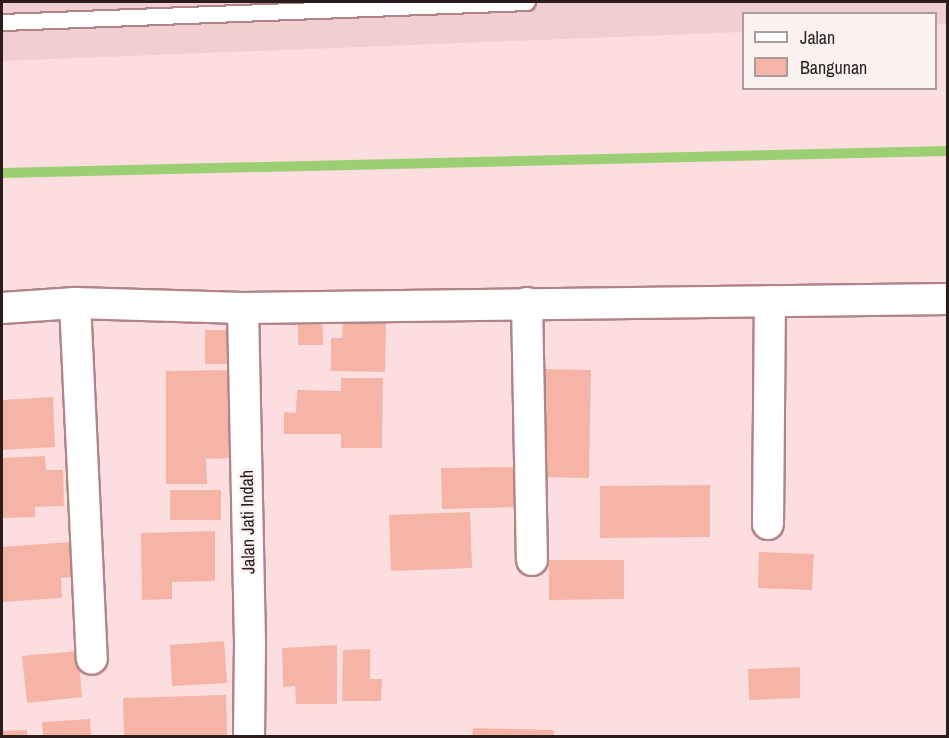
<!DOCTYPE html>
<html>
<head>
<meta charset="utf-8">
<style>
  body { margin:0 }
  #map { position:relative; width:949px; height:738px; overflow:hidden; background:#fcdee0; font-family:"Archivo Narrow",sans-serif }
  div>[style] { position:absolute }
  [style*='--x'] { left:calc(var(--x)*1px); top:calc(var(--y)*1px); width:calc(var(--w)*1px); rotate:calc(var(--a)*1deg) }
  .built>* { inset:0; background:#f0ced1 }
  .stream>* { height:10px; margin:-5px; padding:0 5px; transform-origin:5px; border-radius:5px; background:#9ccf73 }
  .building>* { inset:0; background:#f5b4a5 }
  .roads { filter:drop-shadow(2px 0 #b18488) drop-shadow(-2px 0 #b18488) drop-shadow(0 2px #b18488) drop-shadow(0 -2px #b18488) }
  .service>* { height:15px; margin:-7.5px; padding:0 7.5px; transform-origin:7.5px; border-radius:7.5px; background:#fff }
  .minor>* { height:30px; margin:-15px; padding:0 15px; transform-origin:15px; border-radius:15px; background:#fff }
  span { translate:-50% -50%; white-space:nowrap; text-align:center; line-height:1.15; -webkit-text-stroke:4.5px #fbf1f1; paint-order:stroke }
  .street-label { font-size:18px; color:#2d1c1d }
  .frame { position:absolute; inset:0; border:3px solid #2d1c1d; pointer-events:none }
  .legend { position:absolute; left:742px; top:12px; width:195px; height:78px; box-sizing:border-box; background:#fbf1f1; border:2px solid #a99c9c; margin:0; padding:8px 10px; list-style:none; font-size:18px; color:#2d1c1d }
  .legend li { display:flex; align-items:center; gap:12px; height:30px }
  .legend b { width:30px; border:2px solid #a99c9c }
</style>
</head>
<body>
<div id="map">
  <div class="built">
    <div style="clip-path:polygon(2px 2px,947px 2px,948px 24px,936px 24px,936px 14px,744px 14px,743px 32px,2px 61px)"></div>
  </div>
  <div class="stream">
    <div style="--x:2;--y:173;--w:946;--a:-1.33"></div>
  </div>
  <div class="building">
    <div style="clip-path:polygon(322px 313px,323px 345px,298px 345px,298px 314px)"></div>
    <div style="clip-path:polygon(343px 321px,386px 321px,385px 372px,331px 371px,331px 338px,342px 338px)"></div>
    <div style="clip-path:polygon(205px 330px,229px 330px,229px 364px,205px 364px)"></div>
    <div style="clip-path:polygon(541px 369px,591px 370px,589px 478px,538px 477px)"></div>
    <div style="clip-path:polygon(234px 370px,235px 458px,206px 459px,207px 484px,166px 484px,166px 371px)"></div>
    <div style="clip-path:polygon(341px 378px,383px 378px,382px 448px,341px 448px,341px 434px,284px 434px,284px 412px,296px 413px,297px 390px,341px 391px)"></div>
    <div style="clip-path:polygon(53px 397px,55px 447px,2px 450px,2px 400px)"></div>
    <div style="clip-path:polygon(45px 456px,46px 470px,63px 470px,64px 506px,35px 507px,35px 517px,2px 518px,2px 458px)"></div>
    <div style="clip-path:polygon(519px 467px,519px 507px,442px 509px,441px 468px)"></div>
    <div style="clip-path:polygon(710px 485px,710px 537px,600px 538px,600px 486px)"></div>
    <div style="clip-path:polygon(170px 490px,221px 490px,221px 520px,170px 520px)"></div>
    <div style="clip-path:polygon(470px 512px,472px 568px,391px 571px,389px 515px)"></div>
    <div style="clip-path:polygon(215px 531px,215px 581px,172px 582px,172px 599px,142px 600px,141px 533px)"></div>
    <div style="clip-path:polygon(71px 542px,73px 577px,61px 578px,62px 598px,2px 602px,2px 547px)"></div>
    <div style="clip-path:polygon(759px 552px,814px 554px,812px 590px,758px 588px)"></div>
    <div style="clip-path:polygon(549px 560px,624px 560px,624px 599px,549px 600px)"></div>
    <div style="clip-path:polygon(224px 641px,227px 683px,172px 686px,170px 645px)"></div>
    <div style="clip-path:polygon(337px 645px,337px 704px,296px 704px,295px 686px,283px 687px,282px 648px)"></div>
    <div style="clip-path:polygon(370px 649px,370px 679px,382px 679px,381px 701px,342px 701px,343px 650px)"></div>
    <div style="clip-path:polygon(78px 651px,82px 697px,27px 703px,22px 656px)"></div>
    <div style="clip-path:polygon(800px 667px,800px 698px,749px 700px,748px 669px)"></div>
    <div style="clip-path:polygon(226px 695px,227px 736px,124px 736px,123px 698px)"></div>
    <div style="clip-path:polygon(90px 719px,91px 736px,43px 736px,42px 722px)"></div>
    <div style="clip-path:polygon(473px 728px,554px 730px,554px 736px,472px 736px)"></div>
    <div style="clip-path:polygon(27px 730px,27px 736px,2px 736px,2px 731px)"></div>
  </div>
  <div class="roads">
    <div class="service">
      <div style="--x:2;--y:22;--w:525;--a:-2.18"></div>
    </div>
    <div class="minor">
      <div style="--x:75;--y:303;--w:356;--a:87.3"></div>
      <div style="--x:527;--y:303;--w:257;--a:88.9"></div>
      <div style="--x:2;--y:308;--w:73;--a:-3.9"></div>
      <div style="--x:75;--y:303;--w:168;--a:1.7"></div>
      <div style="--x:243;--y:308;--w:705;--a:-0.73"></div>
      <div style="--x:243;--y:308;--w:335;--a:88.8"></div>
      <div style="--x:250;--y:643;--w:93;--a:90.6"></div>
      <div style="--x:768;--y:524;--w:223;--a:-89.5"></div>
    </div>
  </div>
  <div class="street-label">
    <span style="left:248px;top:522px;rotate:-91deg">Jalan Jati Indah</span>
  </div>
  <div class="frame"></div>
  <ul class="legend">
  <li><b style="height:8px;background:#fff"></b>Jalan</li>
  <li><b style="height:16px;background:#f5b4a5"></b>Bangunan</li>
  </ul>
</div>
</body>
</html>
